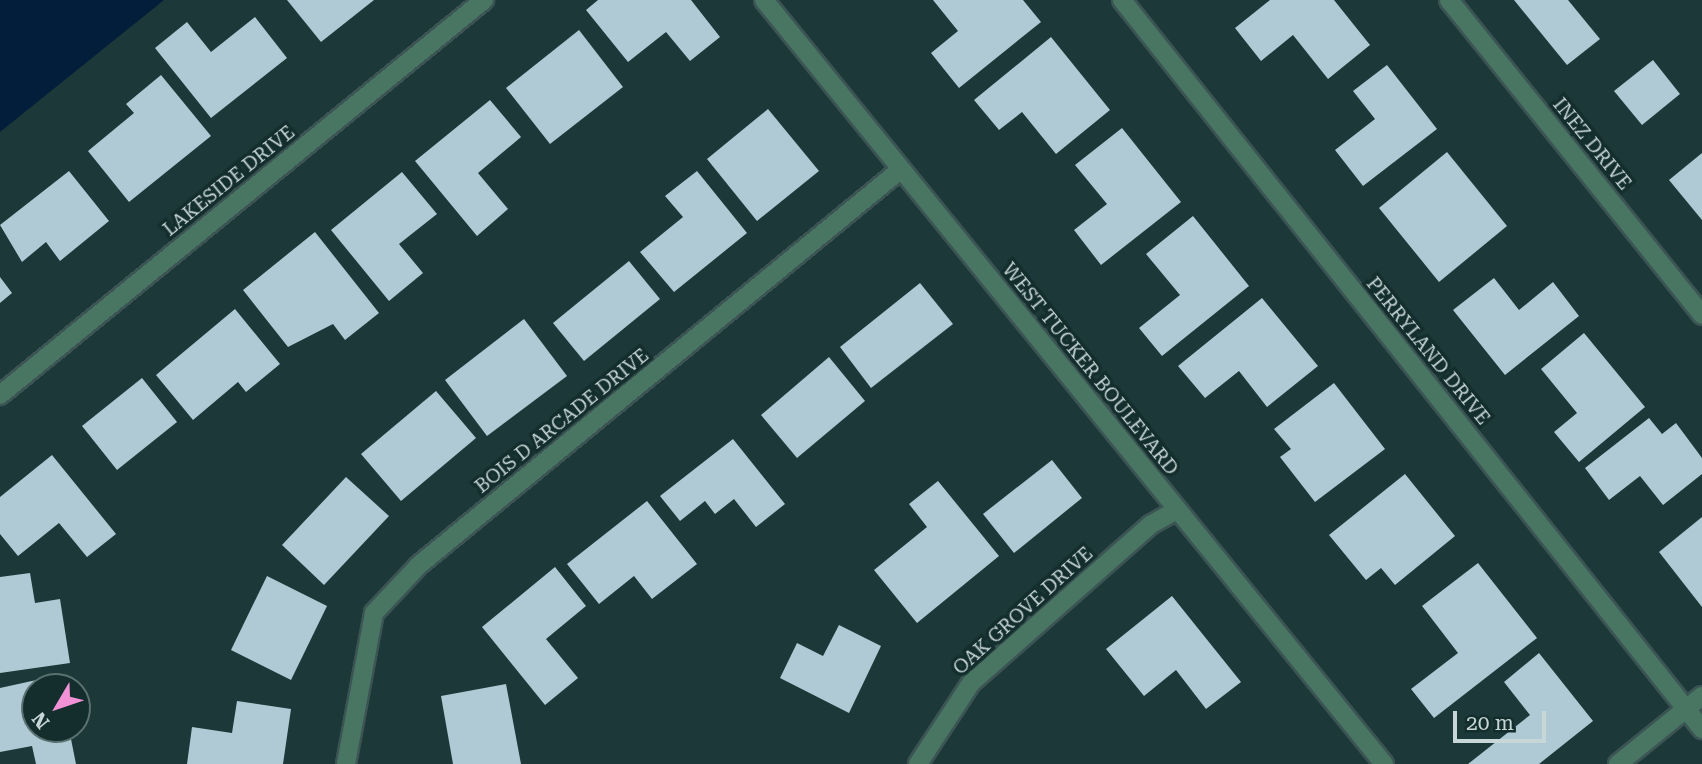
<!DOCTYPE html>
<html>
<head>
<meta charset="utf-8">
<style>
  body { margin:0 }
  #map { position:relative; width:1702px; height:764px; overflow:hidden; background:#1d3838; font-family:"Roboto Serif",serif }
  div>[style] { position:absolute }
  [style*='--x'] { left:calc(var(--x)*1px); top:calc(var(--y)*1px); width:calc(var(--w)*1px); rotate:calc(var(--a)*1deg) }
  .water>* { inset:0; background:#021e3b }
  .building>* { inset:0; background:#afcad4 }
  .roads { filter:drop-shadow(2px 0 #3c5454) drop-shadow(-2px 0 #3c5454) drop-shadow(0 2px #3c5454) drop-shadow(0 -2px #3c5454) }
  .minor>* { height:18px; margin:-9px; padding:0 9px; transform-origin:9px; border-radius:9px; background:#497563 }
  span { translate:-50% -50%; white-space:nowrap; text-align:center; line-height:1.15; -webkit-text-stroke:7px #132e2d; paint-order:stroke }
  .street-label { font-size:19px; color:#c7d6d6 }
  .north { position:absolute; left:21px; top:673px; width:70px; height:70px; box-sizing:border-box; background:#132e2d; border:2px solid #5b7171; border-radius:50%; rotate:231deg; font-size:19px; font-weight:700; line-height:28px; text-align:center; color:#c7d6d6 }
  .north::after { content:''; display:block; margin:auto; width:24px; height:32px; background:#f291d6; clip-path:polygon(50% 0,100% 100%,50% 72%,0 100%) }
  .scale { position:absolute; left:1453px; top:711px; width:93px; height:32px; box-sizing:border-box; border:4px solid #c7d6d6; border-top:0; padding-left:9px; font-size:21px; line-height:24px; white-space:nowrap; color:#c7d6d6; -webkit-text-stroke:5px #132e2d; paint-order:stroke }
</style>
</head>
<body>
<div id="map">
  <div class="water">
    <div style="clip-path:polygon(0 0,164px 0,0 132px)"></div>
  </div>
  <div class="building">
    <div style="clip-path:polygon(287px 0,374px 0,321px 42px)"></div>
    <div style="clip-path:polygon(598px 0,691px 0,720px 37px,690px 61px,666px 32px,628px 62px,586px 10px)"></div>
    <div style="clip-path:polygon(933px 0,1023px 0,1041px 22px,959px 88px,931px 53px,958px 31px)"></div>
    <div style="clip-path:polygon(1270px 0,1334px 0,1370px 45px,1328px 79px,1293px 35px,1261px 61px,1235px 28px)"></div>
    <div style="clip-path:polygon(1514px 0,1568px 0,1600px 39px,1567px 65px)"></div>
    <div style="clip-path:polygon(255px 17px,287px 58px,211px 118px,155px 48px,187px 22px,211px 52px)"></div>
    <div style="clip-path:polygon(579px 30px,623px 87px,550px 144px,506px 88px)"></div>
    <div style="clip-path:polygon(1051px 37px,1110px 110px,1056px 154px,1022px 112px,999px 130px,974px 100px)"></div>
    <div style="clip-path:polygon(1653px 60px,1680px 94px,1642px 125px,1614px 91px)"></div>
    <div style="clip-path:polygon(1387px 65px,1437px 129px,1363px 186px,1335px 150px,1375px 119px,1353px 91px)"></div>
    <div style="clip-path:polygon(161px 75px,211px 136px,129px 202px,88px 151px,134px 113px,126px 104px)"></div>
    <div style="clip-path:polygon(490px 100px,521px 137px,478px 173px,508px 209px,477px 236px,415px 161px)"></div>
    <div style="clip-path:polygon(768px 109px,819px 171px,757px 221px,707px 159px)"></div>
    <div style="clip-path:polygon(1122px 128px,1181px 202px,1101px 265px,1074px 230px,1107px 204px,1075px 165px)"></div>
    <div style="clip-path:polygon(1447px 152px,1507px 226px,1439px 282px,1379px 208px)"></div>
    <div style="clip-path:polygon(1702px 153px,1702px 220px,1669px 180px)"></div>
    <div style="clip-path:polygon(69px 171px,109px 221px,60px 261px,46px 242px,22px 262px,0 225px)"></div>
    <div style="clip-path:polygon(697px 171px,747px 233px,674px 292px,640px 252px,683px 217px,665px 196px)"></div>
    <div style="clip-path:polygon(402px 172px,437px 214px,399px 244px,423px 273px,389px 301px,331px 230px)"></div>
    <div style="clip-path:polygon(1193px 216px,1249px 286px,1162px 356px,1139px 328px,1180px 295px,1146px 254px)"></div>
    <div style="clip-path:polygon(315px 232px,379px 313px,345px 340px,333px 324px,288px 347px,243px 290px)"></div>
    <div style="clip-path:polygon(629px 261px,660px 299px,584px 361px,553px 323px)"></div>
    <div style="clip-path:polygon(0 277px,12px 293px,0 303px)"></div>
    <div style="clip-path:polygon(1494px 278px,1519px 310px,1553px 282px,1579px 316px,1505px 375px,1453px 310px)"></div>
    <div style="clip-path:polygon(920px 283px,953px 324px,871px 388px,840px 347px)"></div>
    <div style="clip-path:polygon(1262px 298px,1318px 366px,1267px 407px,1239px 371px,1205px 398px,1178px 366px)"></div>
    <div style="clip-path:polygon(235px 309px,280px 364px,246px 392px,238px 382px,193px 420px,156px 375px)"></div>
    <div style="clip-path:polygon(524px 319px,567px 376px,487px 436px,445px 380px)"></div>
    <div style="clip-path:polygon(1584px 333px,1645px 407px,1579px 462px,1554px 432px,1577px 413px,1541px 369px)"></div>
    <div style="clip-path:polygon(829px 357px,865px 401px,797px 458px,761px 415px)"></div>
    <div style="clip-path:polygon(142px 378px,177px 422px,117px 470px,82px 426px)"></div>
    <div style="clip-path:polygon(1334px 383px,1385px 449px,1315px 502px,1280px 457px,1291px 449px,1274px 429px)"></div>
    <div style="clip-path:polygon(436px 391px,476px 438px,401px 501px,361px 454px)"></div>
    <div style="clip-path:polygon(1649px 418px,1662px 434px,1676px 423px,1702px 458px,1702px 474px,1663px 505px,1640px 476px,1609px 500px,1585px 468px)"></div>
    <div style="clip-path:polygon(733px 439px,785px 504px,756px 527px,734px 499px,715px 514px,705px 501px,680px 521px,660px 496px)"></div>
    <div style="clip-path:polygon(52px 455px,116px 534px,87px 557px,59px 523px,18px 556px,0 534px,0 497px)"></div>
    <div style="clip-path:polygon(1052px 460px,1082px 498px,1014px 553px,983px 514px)"></div>
    <div style="clip-path:polygon(1405px 474px,1455px 536px,1395px 585px,1381px 568px,1366px 580px,1329px 535px)"></div>
    <div style="clip-path:polygon(346px 477px,389px 516px,324px 585px,282px 545px)"></div>
    <div style="clip-path:polygon(938px 481px,999px 556px,917px 623px,874px 570px,927px 527px,909px 504px)"></div>
    <div style="clip-path:polygon(647px 501px,697px 564px,652px 599px,634px 576px,599px 604px,567px 564px)"></div>
    <div style="clip-path:polygon(1702px 517px,1702px 607px,1659px 552px)"></div>
    <div style="clip-path:polygon(1478px 563px,1537px 638px,1434px 718px,1411px 689px,1458px 653px,1422px 606px)"></div>
    <div style="clip-path:polygon(555px 567px,586px 606px,546px 639px,578px 678px,545px 705px,482px 627px)"></div>
    <div style="clip-path:polygon(30px 573px,35px 603px,60px 599px,70px 663px,0 673px,0 577px)"></div>
    <div style="clip-path:polygon(267px 576px,327px 606px,291px 680px,231px 650px)"></div>
    <div style="clip-path:polygon(1172px 596px,1241px 682px,1206px 709px,1176px 670px,1144px 696px,1106px 649px)"></div>
    <div style="clip-path:polygon(839px 625px,881px 646px,849px 713px,780px 678px,797px 643px,823px 656px)"></div>
    <div style="clip-path:polygon(1539px 653px,1593px 721px,1539px 764px,1468px 764px,1530px 715px,1504px 682px)"></div>
    <div style="clip-path:polygon(41px 679px,35px 729px,69px 729px,76px 764px,36px 764px,32px 746px,0 752px,0 688px)"></div>
    <div style="clip-path:polygon(506px 684px,521px 764px,453px 764px,441px 696px)"></div>
    <div style="clip-path:polygon(237px 701px,291px 709px,283px 764px,187px 764px,192px 727px,232px 733px)"></div>
  </div>
  <div class="roads">
    <div class="minor">
      <div style="--x:764;--y:0;--w:984;--a:50.94"></div>
      <div style="--x:1122;--y:0;--w:932;--a:51.49"></div>
      <div style="--x:1449;--y:0;--w:404;--a:51.2"></div>
      <div style="--x:0;--y:395;--w:625;--a:-39.22"></div>
      <div style="--x:346;--y:764;--w:154;--a:-79.5"></div>
      <div style="--x:374;--y:613;--w:66;--a:-46.8"></div>
      <div style="--x:419;--y:565;--w:622;--a:-39.39"></div>
      <div style="--x:918;--y:764;--w:97;--a:-56.8"></div>
      <div style="--x:971;--y:683;--w:239;--a:-41.4"></div>
      <div style="--x:1150;--y:525;--w:31;--a:-29"></div>
      <div style="--x:1618;--y:764;--w:108;--a:-39"></div>
    </div>
  </div>
  <div class="street-label">
    <span style="left:1592px;top:144px;rotate:51deg">INEZ DRIVE</span>
    <span style="left:229px;top:181px;rotate:-39deg">LAKESIDE DRIVE</span>
    <span style="left:1428px;top:351px;rotate:51deg">PERRYLAND DRIVE</span>
    <span style="left:1090px;top:369px;rotate:51deg">WEST TUCKER BOULEVARD</span>
    <span style="left:562px;top:421px;rotate:-39deg">BOIS D ARCADE DRIVE</span>
    <span style="left:1023px;top:611px;rotate:-42deg">OAK GROVE DRIVE</span>
  </div>
  <div class="north">N</div>
  <div class="scale">20 m</div>
</div>
</body>
</html>
